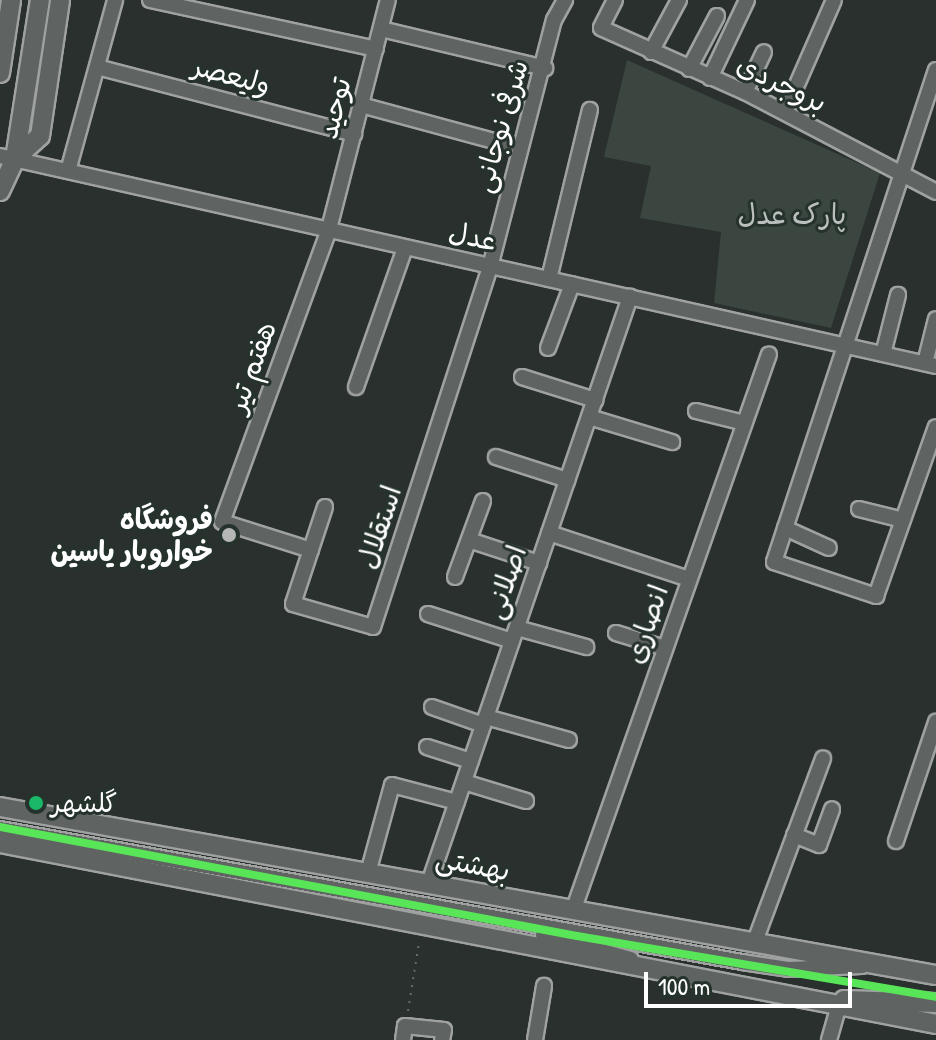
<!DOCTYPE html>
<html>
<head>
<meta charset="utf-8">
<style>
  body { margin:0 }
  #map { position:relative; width:936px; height:1040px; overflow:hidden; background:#29302d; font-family:"Patrick Hand","Playpen Sans Arabic",sans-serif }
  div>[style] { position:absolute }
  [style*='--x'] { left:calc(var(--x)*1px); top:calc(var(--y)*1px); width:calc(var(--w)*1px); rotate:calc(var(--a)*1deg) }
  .green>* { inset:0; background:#3b4641 }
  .path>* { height:2px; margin-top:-1px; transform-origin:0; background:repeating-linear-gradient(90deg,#686c69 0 2px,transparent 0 8px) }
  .roads { filter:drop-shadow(2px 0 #9fa2a0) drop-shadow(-2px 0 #9fa2a0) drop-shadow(0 2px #9fa2a0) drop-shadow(0 -2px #9fa2a0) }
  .minor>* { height:14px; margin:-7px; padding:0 7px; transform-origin:7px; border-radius:7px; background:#5f6362 }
  .major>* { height:18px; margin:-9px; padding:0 9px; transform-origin:9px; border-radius:9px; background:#5f6362 }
  .metro-1>* { height:8px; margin:-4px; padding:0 4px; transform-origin:4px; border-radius:4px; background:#58e558 }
  .dots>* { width:22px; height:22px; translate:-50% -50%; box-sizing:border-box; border:4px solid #26332d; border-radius:50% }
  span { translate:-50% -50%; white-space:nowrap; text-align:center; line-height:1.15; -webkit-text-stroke:6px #26332d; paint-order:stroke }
  .bus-label { font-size:26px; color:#fff }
  .left { translate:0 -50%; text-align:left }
  .street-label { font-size:28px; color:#fff }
  .park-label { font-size:28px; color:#bbbfbe }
  .poi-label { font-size:28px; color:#fff; font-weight:700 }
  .right { translate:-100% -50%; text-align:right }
  .scale { position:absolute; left:644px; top:972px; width:208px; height:36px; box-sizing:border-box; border:4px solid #fff; border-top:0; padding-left:10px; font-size:24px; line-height:28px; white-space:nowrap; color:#fff; -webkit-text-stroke:6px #26332d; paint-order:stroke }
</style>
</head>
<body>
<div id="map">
  <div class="green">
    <div style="clip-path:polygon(627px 60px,880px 173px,831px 328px,714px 303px,721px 232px,640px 218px,651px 166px,604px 157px)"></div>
  </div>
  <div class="path">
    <div style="--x:408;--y:1011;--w:70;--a:-80.9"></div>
  </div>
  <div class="roads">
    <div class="minor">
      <div style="--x:150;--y:0;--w:231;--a:12.2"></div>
      <div style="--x:615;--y:0;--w:31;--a:117"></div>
      <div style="--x:601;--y:28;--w:158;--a:24"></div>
      <div style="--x:745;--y:92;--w:216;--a:27.6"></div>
      <div style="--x:381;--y:29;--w:169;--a:13.4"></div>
      <div style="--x:651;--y:52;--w:59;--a:-61.7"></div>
      <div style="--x:97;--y:67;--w:266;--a:14.6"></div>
      <div style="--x:689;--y:69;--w:60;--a:-62.2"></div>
      <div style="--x:936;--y:70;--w:518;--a:108.23"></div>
      <div style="--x:774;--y:562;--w:108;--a:18.4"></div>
      <div style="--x:876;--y:596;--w:179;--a:-70.5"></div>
      <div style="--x:710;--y:78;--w:86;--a:-64.6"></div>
      <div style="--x:745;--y:92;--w:44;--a:-64.6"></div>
      <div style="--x:361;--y:105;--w:152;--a:15.2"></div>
      <div style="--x:785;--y:112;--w:122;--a:-66.4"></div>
      <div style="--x:0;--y:156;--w:959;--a:12.65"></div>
      <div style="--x:68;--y:171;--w:177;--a:-74.6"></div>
      <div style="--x:549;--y:279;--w:174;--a:-76.4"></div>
      <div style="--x:548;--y:348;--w:68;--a:-69.4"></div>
      <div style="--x:883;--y:354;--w:61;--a:-75.7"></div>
      <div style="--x:925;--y:363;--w:45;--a:-76"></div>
      <div style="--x:522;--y:377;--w:77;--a:17.5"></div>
      <div style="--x:356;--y:387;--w:147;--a:-70.6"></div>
      <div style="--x:696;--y:411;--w:50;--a:13.8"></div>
      <div style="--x:589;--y:417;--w:87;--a:16.8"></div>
      <div style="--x:496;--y:457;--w:75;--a:17.9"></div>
      <div style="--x:325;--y:507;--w:102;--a:108.3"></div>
      <div style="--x:293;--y:604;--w:83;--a:16"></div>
      <div style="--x:373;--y:627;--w:379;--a:-72"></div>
      <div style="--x:490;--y:267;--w:255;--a:-75.5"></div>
      <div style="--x:554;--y:20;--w:23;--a:-61"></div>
      <div style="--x:859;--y:509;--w:45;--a:14"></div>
      <div style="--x:785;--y:528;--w:48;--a:24.4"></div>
      <div style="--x:549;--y:533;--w:147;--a:18.2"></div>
      <div style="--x:469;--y:540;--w:74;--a:18.2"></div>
      <div style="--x:311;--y:550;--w:93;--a:-162.5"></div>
      <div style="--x:222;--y:522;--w:312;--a:-69.9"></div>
      <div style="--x:329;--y:229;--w:236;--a:-75.6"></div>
      <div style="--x:455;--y:577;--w:81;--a:-69.8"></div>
      <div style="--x:428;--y:614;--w:88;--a:17.8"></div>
      <div style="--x:517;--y:628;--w:72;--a:15.4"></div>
      <div style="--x:616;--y:633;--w:51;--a:17"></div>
      <div style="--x:432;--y:707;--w:54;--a:19.4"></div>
      <div style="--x:486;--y:717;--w:86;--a:15.5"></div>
      <div style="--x:427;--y:747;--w:46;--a:17.7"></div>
      <div style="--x:464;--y:782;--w:65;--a:17"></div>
      <div style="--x:0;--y:829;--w:754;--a:10.16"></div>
      <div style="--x:742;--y:962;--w:48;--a:8.5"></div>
      <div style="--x:789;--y:969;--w:73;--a:-2.4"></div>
      <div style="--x:794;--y:835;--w:27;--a:22"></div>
      <div style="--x:819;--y:845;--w:38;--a:-70"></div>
      <div style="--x:896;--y:841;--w:126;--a:-71.4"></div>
      <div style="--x:368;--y:873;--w:91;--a:-74.7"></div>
      <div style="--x:392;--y:785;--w:67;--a:14.7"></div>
      <div style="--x:429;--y:883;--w:620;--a:-71.07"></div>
      <div style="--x:573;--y:911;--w:590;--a:-70.61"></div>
      <div style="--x:543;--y:935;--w:91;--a:15.3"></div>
      <div style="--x:754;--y:944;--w:198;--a:-69.6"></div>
      <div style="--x:403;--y:1040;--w:14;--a:-82"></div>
      <div style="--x:405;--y:1026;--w:39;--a:6"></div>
      <div style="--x:444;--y:1030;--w:10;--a:101"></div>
      <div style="--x:535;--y:1040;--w:55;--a:-80.5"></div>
      <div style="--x:829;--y:1040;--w:35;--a:-74"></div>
    </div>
    <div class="major">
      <div style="--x:0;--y:73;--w:74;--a:-81.4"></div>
      <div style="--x:15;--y:159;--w:34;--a:-43"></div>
      <div style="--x:40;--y:136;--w:137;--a:-81.6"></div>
      <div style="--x:0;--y:191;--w:35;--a:-65"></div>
      <div style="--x:15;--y:159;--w:161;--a:-81.1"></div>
      <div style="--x:0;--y:807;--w:951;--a:10.18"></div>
      <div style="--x:0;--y:843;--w:953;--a:10.94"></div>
      <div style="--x:844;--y:1000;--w:92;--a:1.9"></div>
    </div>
  </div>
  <div class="metro-1">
    <div style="--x:0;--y:827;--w:587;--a:10.7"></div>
    <div style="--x:577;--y:936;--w:364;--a:9.6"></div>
  </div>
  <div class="dots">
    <div style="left:229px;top:535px;background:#b4b7b6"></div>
    <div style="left:36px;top:803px;background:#1ab867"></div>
  </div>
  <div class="bus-label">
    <span class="left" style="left:51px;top:803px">گلشهر</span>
  </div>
  <div class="street-label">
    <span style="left:232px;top:75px;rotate:15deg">ولیعصر</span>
    <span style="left:782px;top:83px;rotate:26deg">بروجردی</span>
    <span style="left:334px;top:108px;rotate:-76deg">توحید</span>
    <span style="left:500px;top:126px;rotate:-74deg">شرفی نوجانی</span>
    <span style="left:473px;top:236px;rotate:13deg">عدل</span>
    <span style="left:251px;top:367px;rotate:-70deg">هفتم تیر</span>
    <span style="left:379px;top:527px;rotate:-72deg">استقلال</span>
    <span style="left:505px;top:582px;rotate:-71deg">اصلانی</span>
    <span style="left:646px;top:624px;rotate:-71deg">انصاری</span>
    <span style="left:473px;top:864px;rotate:11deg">بهشتى</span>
  </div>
  <div class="park-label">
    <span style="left:792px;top:214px">پارک عدل</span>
  </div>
  <div class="poi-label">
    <span class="right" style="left:213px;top:535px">فروشگاه<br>خواروبار یاسین</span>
  </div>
  <div class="scale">100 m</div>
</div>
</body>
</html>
